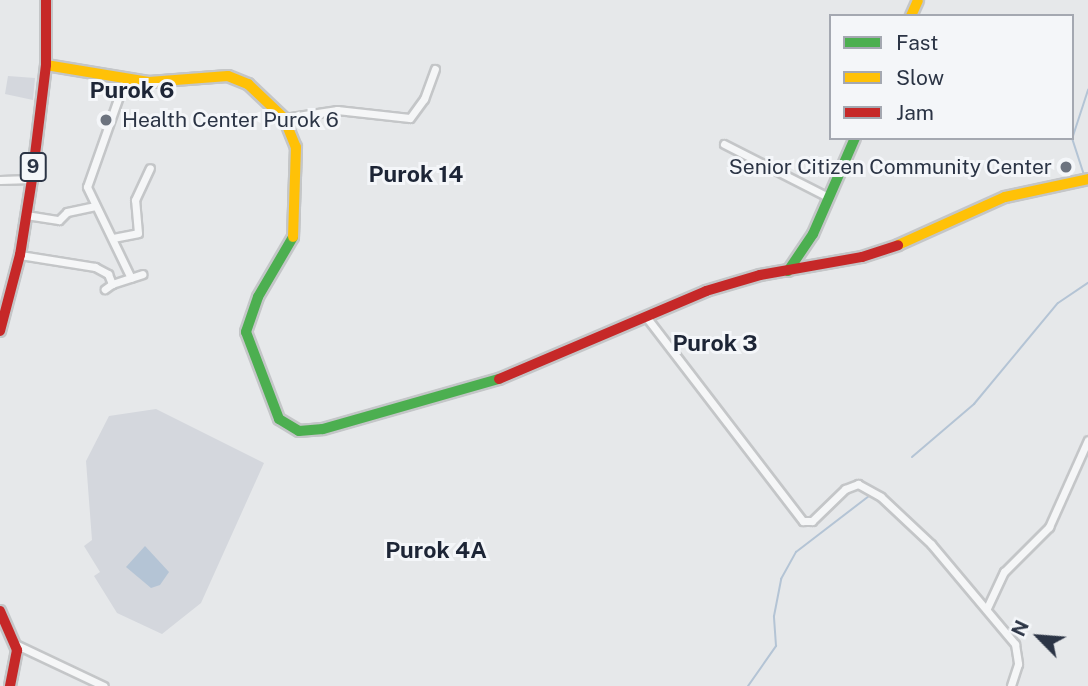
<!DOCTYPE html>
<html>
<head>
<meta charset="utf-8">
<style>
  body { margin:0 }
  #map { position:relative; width:1088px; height:686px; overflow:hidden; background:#e6e8ea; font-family:"Public Sans",sans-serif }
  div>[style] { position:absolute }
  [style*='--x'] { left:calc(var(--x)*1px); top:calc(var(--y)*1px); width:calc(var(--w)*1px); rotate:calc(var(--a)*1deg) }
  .built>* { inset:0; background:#d4d7dd }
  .water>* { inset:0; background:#b4c4d5 }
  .stream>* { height:2px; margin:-1px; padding:0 1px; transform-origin:1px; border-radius:1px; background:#b4c4d5 }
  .roads { filter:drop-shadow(2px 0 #c4c6c8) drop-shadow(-2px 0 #c4c6c8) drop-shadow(0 2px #c4c6c8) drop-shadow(0 -2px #c4c6c8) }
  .street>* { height:7px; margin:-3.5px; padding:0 3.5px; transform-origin:3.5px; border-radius:3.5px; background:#f5f6f7 }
  .fast>* { height:10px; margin:-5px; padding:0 5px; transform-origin:5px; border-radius:5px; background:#4caf50 }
  .slow>* { height:10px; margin:-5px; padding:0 5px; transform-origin:5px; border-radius:5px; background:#ffc107 }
  .jam>* { height:10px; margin:-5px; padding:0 5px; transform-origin:5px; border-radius:5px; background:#c62828 }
  .dots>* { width:19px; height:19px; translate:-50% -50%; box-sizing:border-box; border:4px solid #f4f6f9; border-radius:50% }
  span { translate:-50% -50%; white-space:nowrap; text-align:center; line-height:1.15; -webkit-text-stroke:6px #f4f6f9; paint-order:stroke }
  .shield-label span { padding:2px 5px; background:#f4f6f9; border:2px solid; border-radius:5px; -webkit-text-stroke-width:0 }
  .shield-label { font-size:19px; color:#2b3445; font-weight:700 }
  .poi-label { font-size:21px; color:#2b3445 }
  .left { translate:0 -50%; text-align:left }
  .right { translate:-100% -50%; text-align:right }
  .neighbourhood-label { font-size:23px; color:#1d2536; font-weight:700 }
  .legend { position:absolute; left:829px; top:14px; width:245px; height:126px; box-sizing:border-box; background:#f4f6f9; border:2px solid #a4a8b1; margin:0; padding:9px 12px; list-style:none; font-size:21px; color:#2b3445 }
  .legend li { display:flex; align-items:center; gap:14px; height:35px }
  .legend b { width:35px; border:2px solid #a4a8b1 }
  .north { position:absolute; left:1004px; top:602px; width:70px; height:70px; -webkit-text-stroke:5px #f4f6f9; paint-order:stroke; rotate:295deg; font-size:19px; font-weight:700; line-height:28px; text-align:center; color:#2b3445 }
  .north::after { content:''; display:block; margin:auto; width:24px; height:32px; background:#2b3445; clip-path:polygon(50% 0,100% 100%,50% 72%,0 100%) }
</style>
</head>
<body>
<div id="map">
  <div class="built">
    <div style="clip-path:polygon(8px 76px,35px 78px,33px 100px,5px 94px)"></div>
    <div style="clip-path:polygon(156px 409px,264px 463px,201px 603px,162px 634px,117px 613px,94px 576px,100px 572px,84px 546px,92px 540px,86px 461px,109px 416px)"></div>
  </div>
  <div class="water">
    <div style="clip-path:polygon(145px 546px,169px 572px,160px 585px,151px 588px,126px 567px)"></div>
  </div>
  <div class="stream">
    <div style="--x:1084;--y:175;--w:38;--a:-108"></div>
    <div style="--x:1072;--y:139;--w:52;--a:-71.9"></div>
    <div style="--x:912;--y:457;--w:82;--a:-40.5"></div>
    <div style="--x:974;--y:404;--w:131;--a:-50.3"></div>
    <div style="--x:1058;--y:303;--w:36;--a:-34"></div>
    <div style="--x:748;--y:686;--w:49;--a:-55"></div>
    <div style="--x:776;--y:646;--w:30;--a:-94"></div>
    <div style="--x:774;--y:616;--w:38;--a:-79"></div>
    <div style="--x:781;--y:579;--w:31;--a:-61"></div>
    <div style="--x:796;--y:552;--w:92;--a:-37.5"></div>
  </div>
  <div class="roads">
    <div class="street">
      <div style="--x:125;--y:79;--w:114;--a:109.4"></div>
      <div style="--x:87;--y:187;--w:101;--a:64.2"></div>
      <div style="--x:284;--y:118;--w:54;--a:-8.6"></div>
      <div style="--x:337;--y:110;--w:73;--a:6.3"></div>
      <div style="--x:410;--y:118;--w:24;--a:-54"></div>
      <div style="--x:424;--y:99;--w:32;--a:-70"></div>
      <div style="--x:724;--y:144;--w:117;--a:27"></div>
      <div style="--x:0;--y:180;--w:32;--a:-2"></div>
      <div style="--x:26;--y:215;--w:33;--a:9"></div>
      <div style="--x:59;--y:220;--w:11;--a:-45"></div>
      <div style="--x:67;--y:212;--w:29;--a:-12"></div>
      <div style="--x:113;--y:238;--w:25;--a:-11"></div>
      <div style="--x:138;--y:233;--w:33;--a:-95"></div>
      <div style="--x:135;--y:200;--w:35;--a:-65"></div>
      <div style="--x:20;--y:255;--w:76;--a:9.1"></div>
      <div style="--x:95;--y:267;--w:15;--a:28"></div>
      <div style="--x:108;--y:274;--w:11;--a:68"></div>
      <div style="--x:112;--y:284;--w:9;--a:144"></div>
      <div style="--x:112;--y:284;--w:32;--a:-18"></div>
      <div style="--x:647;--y:318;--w:256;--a:52.5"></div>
      <div style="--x:803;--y:521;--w:9;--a:0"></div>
      <div style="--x:812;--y:521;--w:46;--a:-44.1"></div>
      <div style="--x:845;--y:489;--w:14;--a:-21"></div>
      <div style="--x:858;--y:484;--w:26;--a:29"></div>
      <div style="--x:881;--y:497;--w:69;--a:43.2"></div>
      <div style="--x:931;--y:544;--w:131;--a:50"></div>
      <div style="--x:1015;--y:644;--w:20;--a:81"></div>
      <div style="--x:1018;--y:664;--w:23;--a:108"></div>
      <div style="--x:987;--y:608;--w:40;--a:-65"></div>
      <div style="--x:1004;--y:572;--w:64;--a:-45"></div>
      <div style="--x:1049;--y:527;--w:95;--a:-65.9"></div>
      <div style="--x:15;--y:644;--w:98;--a:25.3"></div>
    </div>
    <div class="fast">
      <div style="--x:293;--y:237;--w:69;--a:120.3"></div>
      <div style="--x:258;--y:297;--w:37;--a:109"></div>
      <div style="--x:246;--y:332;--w:93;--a:69.2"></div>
      <div style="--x:279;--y:419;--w:23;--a:31"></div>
      <div style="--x:299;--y:431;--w:24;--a:-5"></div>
      <div style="--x:323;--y:429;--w:183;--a:-15.9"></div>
      <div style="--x:788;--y:271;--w:45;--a:-56"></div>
      <div style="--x:813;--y:234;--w:105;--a:-66.4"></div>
    </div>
    <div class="slow">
      <div style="--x:911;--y:16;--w:17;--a:-66"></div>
      <div style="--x:46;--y:65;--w:104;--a:9.4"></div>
      <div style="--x:149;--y:82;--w:79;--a:-4.3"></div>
      <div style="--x:228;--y:76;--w:22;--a:22"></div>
      <div style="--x:248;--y:84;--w:50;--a:43.4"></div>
      <div style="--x:284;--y:118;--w:31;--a:68"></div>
      <div style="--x:296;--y:147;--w:90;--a:91.9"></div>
      <div style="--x:898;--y:245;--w:117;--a:-24.2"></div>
      <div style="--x:1005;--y:197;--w:85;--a:-12.2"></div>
    </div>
    <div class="jam">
      <div style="--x:0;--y:331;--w:79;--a:-75.3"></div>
      <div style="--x:20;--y:255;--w:77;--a:-81"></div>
      <div style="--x:32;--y:179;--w:115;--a:-83"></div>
      <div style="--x:46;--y:65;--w:65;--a:-90"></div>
      <div style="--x:499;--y:379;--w:225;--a:-23"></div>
      <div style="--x:706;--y:291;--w:56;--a:-16.5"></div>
      <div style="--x:760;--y:275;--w:104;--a:-10"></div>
      <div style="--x:862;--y:257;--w:38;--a:-18"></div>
      <div style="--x:0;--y:611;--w:43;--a:66.4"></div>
      <div style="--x:17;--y:650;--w:37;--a:101"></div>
    </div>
  </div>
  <div class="dots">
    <div style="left:106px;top:120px;background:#6c737f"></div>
    <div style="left:1066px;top:167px;background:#6c737f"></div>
  </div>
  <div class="shield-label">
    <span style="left:33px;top:167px">9</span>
  </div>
  <div class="poi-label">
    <span class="left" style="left:122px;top:120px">Health Center Purok 6</span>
    <span class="right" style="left:1052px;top:167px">Senior Citizen Community Center</span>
  </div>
  <div class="neighbourhood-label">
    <span style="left:132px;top:90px">Purok 6</span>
    <span style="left:416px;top:174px">Purok 14</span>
    <span style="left:715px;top:343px">Purok 3</span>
    <span style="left:436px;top:550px">Purok 4A</span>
  </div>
  <ul class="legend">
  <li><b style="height:9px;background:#4caf50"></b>Fast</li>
  <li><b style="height:9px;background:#ffc107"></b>Slow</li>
  <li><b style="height:9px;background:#c62828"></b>Jam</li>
  </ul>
  <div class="north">N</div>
</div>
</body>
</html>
